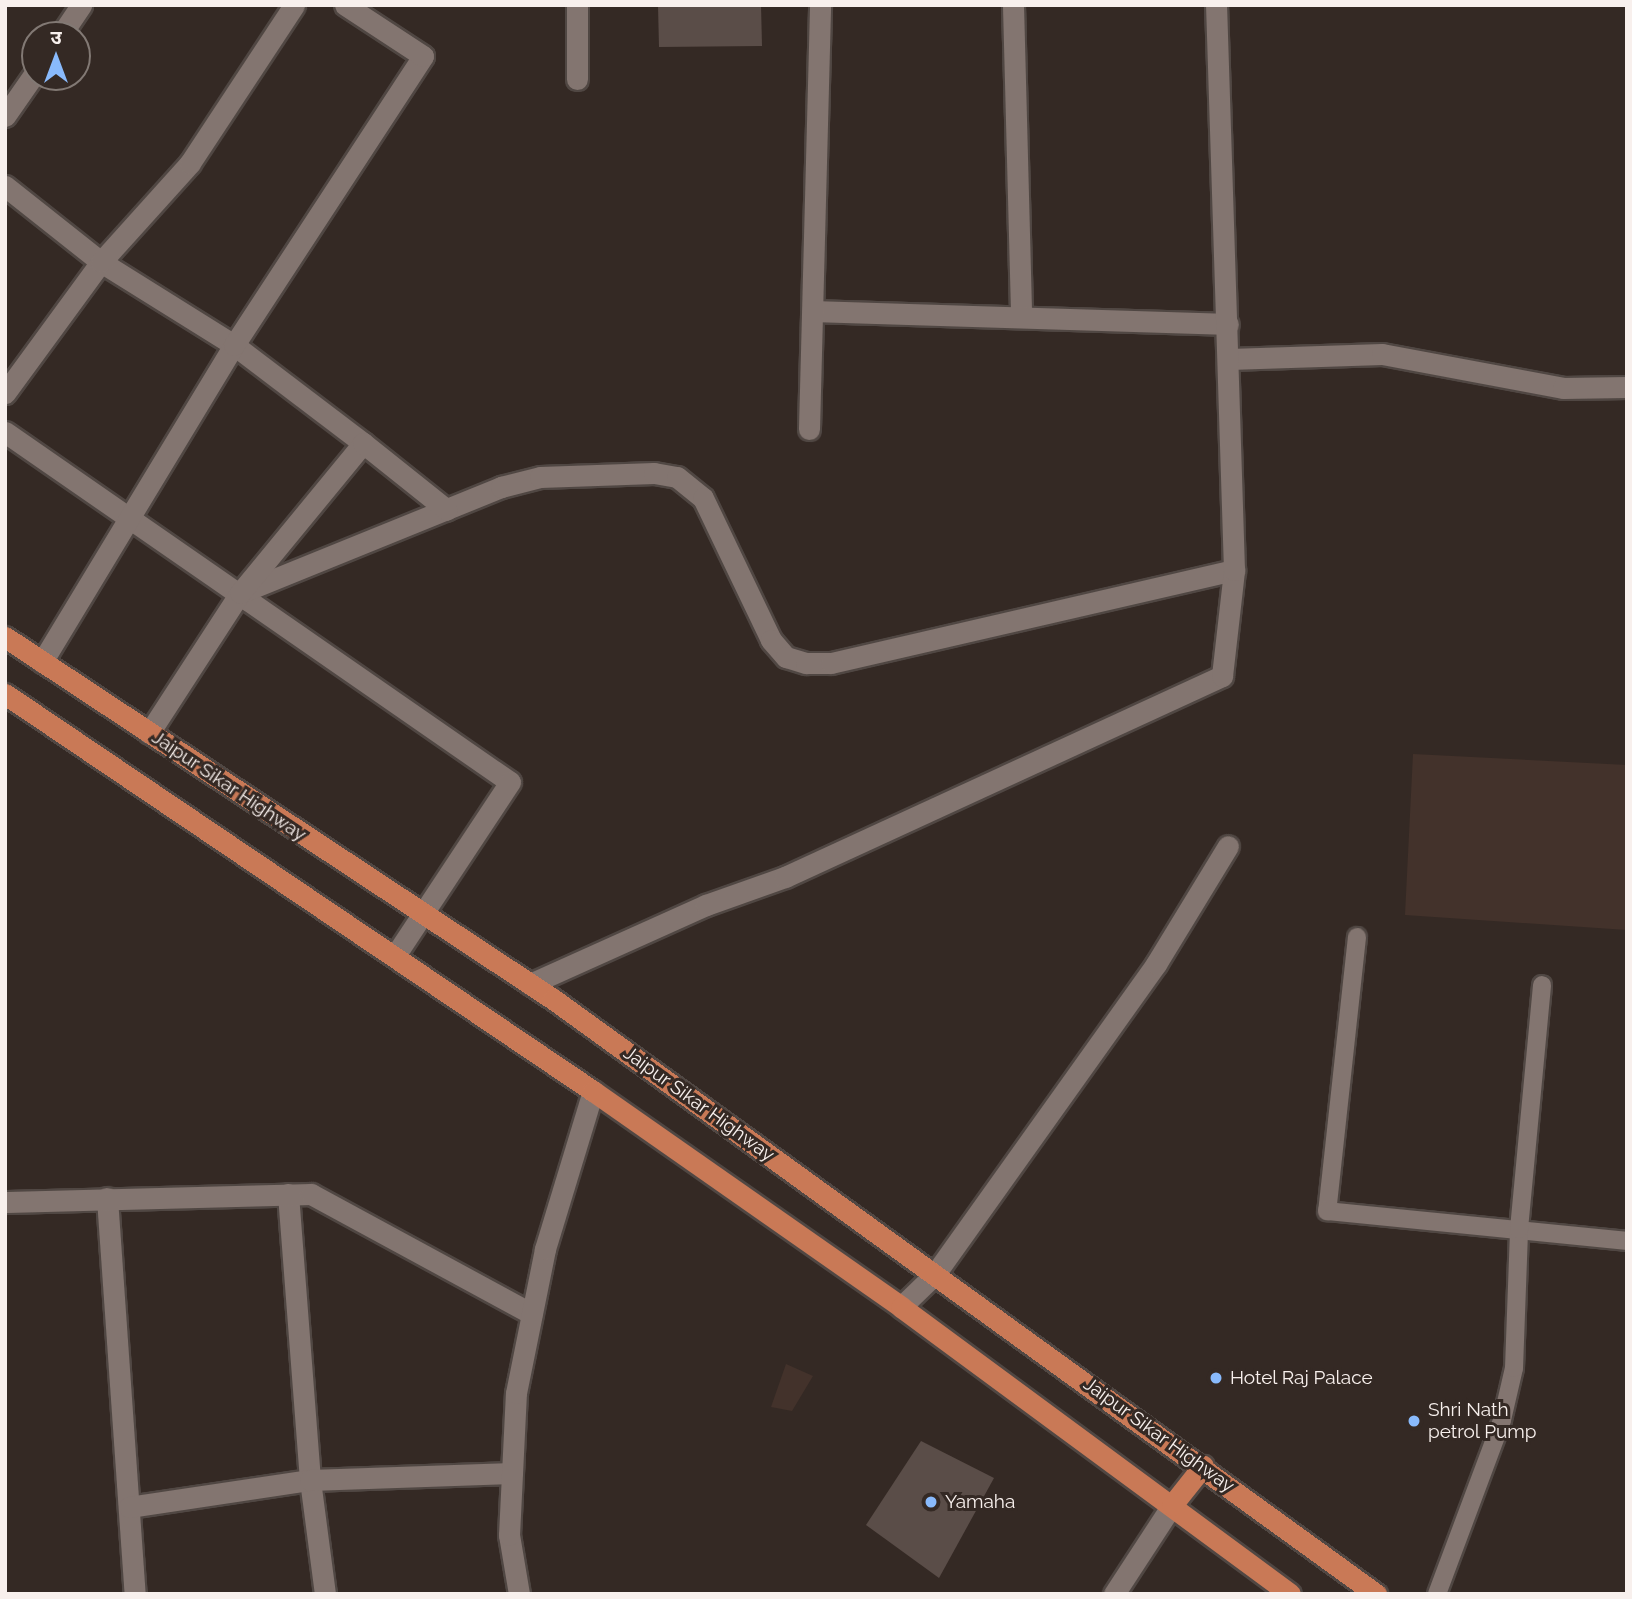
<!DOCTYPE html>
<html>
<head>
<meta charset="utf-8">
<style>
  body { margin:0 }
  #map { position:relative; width:1632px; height:1599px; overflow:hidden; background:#342924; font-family:Raleway,"Noto Sans Devanagari",sans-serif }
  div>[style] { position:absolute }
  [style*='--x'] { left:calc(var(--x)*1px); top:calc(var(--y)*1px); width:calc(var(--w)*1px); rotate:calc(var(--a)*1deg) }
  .built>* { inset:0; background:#43322b }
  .building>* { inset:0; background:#5a4d48 }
  .roads { filter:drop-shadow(2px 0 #504743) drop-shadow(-2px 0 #504743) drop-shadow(0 2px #504743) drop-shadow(0 -2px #504743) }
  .lane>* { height:18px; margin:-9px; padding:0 9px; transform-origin:9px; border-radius:9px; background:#837570 }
  .street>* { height:21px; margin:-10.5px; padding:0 10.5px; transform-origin:10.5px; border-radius:10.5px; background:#837570 }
  .primary>* { height:21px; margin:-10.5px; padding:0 10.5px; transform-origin:10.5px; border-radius:10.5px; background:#c97956 }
  .dots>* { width:19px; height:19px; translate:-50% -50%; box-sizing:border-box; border:4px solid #342924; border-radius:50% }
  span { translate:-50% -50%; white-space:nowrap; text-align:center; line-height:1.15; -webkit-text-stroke:6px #342924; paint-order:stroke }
  .street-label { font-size:19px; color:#f8f0ed }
  .poi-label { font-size:19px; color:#f8f0ed }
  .left { translate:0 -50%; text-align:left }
  .frame { position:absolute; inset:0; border:7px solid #f8f0ed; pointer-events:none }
  .north { position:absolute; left:21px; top:21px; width:70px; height:70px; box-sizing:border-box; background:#342924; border:2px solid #827974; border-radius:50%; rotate:0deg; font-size:19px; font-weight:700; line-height:28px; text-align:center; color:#f8f0ed }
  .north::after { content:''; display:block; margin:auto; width:24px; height:32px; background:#89bafc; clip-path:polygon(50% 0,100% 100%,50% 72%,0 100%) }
</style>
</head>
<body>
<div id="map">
  <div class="built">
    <div style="clip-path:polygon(1413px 754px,1627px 765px,1627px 930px,1405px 915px)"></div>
    <div style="clip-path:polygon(786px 1364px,813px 1376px,792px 1411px,771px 1407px)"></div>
  </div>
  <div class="building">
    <div style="clip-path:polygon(658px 5px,761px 5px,762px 46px,659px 47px)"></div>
    <div style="clip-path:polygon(921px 1441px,994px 1478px,939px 1578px,866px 1525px)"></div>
  </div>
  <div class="roads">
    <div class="lane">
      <div style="--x:1357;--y:937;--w:276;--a:96.2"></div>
      <div style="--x:1327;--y:1211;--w:301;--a:5.7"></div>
      <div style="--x:1437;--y:1594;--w:186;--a:-69.5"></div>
      <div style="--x:1502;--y:1420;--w:53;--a:-77"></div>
      <div style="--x:1514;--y:1368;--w:139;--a:-87.9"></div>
      <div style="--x:1519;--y:1229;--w:245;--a:-84.6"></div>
    </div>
    <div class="street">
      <div style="--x:1013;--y:5;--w:312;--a:88.5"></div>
      <div style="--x:61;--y:35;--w:36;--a:-56"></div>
      <div style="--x:577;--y:79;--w:74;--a:-90"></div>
      <div style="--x:5;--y:116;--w:52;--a:-55.1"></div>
      <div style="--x:5;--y:186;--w:122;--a:38.4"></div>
      <div style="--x:101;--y:262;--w:157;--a:32"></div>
      <div style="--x:234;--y:345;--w:162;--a:37.2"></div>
      <div style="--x:814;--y:311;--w:414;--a:1.8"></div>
      <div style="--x:1229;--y:359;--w:153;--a:-1.9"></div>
      <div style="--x:1382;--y:354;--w:184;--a:10.6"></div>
      <div style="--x:1563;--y:388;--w:64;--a:-0.9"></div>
      <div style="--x:5;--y:393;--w:162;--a:-53.8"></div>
      <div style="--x:101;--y:262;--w:133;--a:-48"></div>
      <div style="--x:190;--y:163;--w:189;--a:-56.6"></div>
      <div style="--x:809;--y:429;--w:424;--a:-88.5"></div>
      <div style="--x:5;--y:432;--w:614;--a:34.72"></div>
      <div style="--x:510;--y:782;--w:209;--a:123.5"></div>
      <div style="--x:240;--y:593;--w:282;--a:-22.1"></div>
      <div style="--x:501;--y:487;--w:40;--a:-14.4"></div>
      <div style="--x:540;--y:477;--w:114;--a:-2"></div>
      <div style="--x:654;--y:473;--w:23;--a:10"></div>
      <div style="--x:677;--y:477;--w:33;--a:39"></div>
      <div style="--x:703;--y:498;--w:157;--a:64.4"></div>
      <div style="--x:771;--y:640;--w:23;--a:49"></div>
      <div style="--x:786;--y:657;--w:21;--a:17"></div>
      <div style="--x:806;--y:663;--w:25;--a:0"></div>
      <div style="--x:831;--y:663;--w:414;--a:-13"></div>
      <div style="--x:42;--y:662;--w:371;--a:-58.8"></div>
      <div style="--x:234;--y:345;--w:345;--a:-56.8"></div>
      <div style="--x:423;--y:56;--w:93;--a:-146.8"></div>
      <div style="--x:149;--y:733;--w:167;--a:-57"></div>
      <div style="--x:240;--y:593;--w:194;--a:-50.6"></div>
      <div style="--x:363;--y:443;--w:107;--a:38.6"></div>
      <div style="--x:530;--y:984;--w:193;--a:-24.2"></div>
      <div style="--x:706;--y:905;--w:84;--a:-19.5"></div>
      <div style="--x:785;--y:877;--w:481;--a:-24.7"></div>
      <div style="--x:1222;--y:676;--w:107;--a:-83.5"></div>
      <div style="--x:1234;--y:570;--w:565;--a:-91.82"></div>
      <div style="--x:288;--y:1194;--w:287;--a:85.6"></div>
      <div style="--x:310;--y:1480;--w:115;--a:82.5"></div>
      <div style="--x:107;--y:1198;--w:397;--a:86"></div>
      <div style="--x:5;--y:1202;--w:306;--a:-1.5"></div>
      <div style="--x:311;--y:1194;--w:251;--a:28.5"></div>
      <div style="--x:901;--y:1307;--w:47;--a:-44.1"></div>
      <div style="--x:935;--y:1274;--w:381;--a:-54.5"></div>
      <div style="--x:1156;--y:964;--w:138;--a:-58.6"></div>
      <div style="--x:129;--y:1507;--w:183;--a:-8.5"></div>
      <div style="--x:310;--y:1480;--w:202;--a:-2"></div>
      <div style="--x:519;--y:1594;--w:60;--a:-99.6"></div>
      <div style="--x:509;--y:1535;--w:142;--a:-87.2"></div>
      <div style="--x:516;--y:1393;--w:147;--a:-78.6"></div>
      <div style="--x:545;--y:1249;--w:165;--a:-73.1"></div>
      <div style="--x:1114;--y:1594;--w:106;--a:-56.9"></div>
    </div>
    <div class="primary">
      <div style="--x:5;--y:637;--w:657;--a:33.45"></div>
      <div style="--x:553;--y:999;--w:1016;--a:35.87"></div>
      <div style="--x:5;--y:694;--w:709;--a:34.03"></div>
      <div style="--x:593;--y:1091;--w:376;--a:35"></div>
      <div style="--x:901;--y:1307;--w:483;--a:36.4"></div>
      <div style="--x:1172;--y:1505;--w:50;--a:-51.5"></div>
    </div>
  </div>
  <div class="dots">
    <div style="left:1216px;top:1378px;background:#89bafc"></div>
    <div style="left:1414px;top:1421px;background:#89bafc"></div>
    <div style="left:931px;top:1502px;background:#89bafc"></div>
  </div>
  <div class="street-label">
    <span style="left:229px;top:786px;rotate:34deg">Jaipur Sikar Highway</span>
    <span style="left:699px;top:1104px;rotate:36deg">Jaipur Sikar Highway</span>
    <span style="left:1159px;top:1435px;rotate:36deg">Jaipur Sikar Highway</span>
  </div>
  <div class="poi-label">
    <span class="left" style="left:1230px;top:1378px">Hotel Raj Palace</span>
    <span class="left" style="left:1428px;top:1421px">Shri Nath<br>petrol Pump</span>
    <span class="left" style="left:945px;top:1502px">Yamaha</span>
  </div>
  <div class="frame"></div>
  <div class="north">उ</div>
</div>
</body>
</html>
